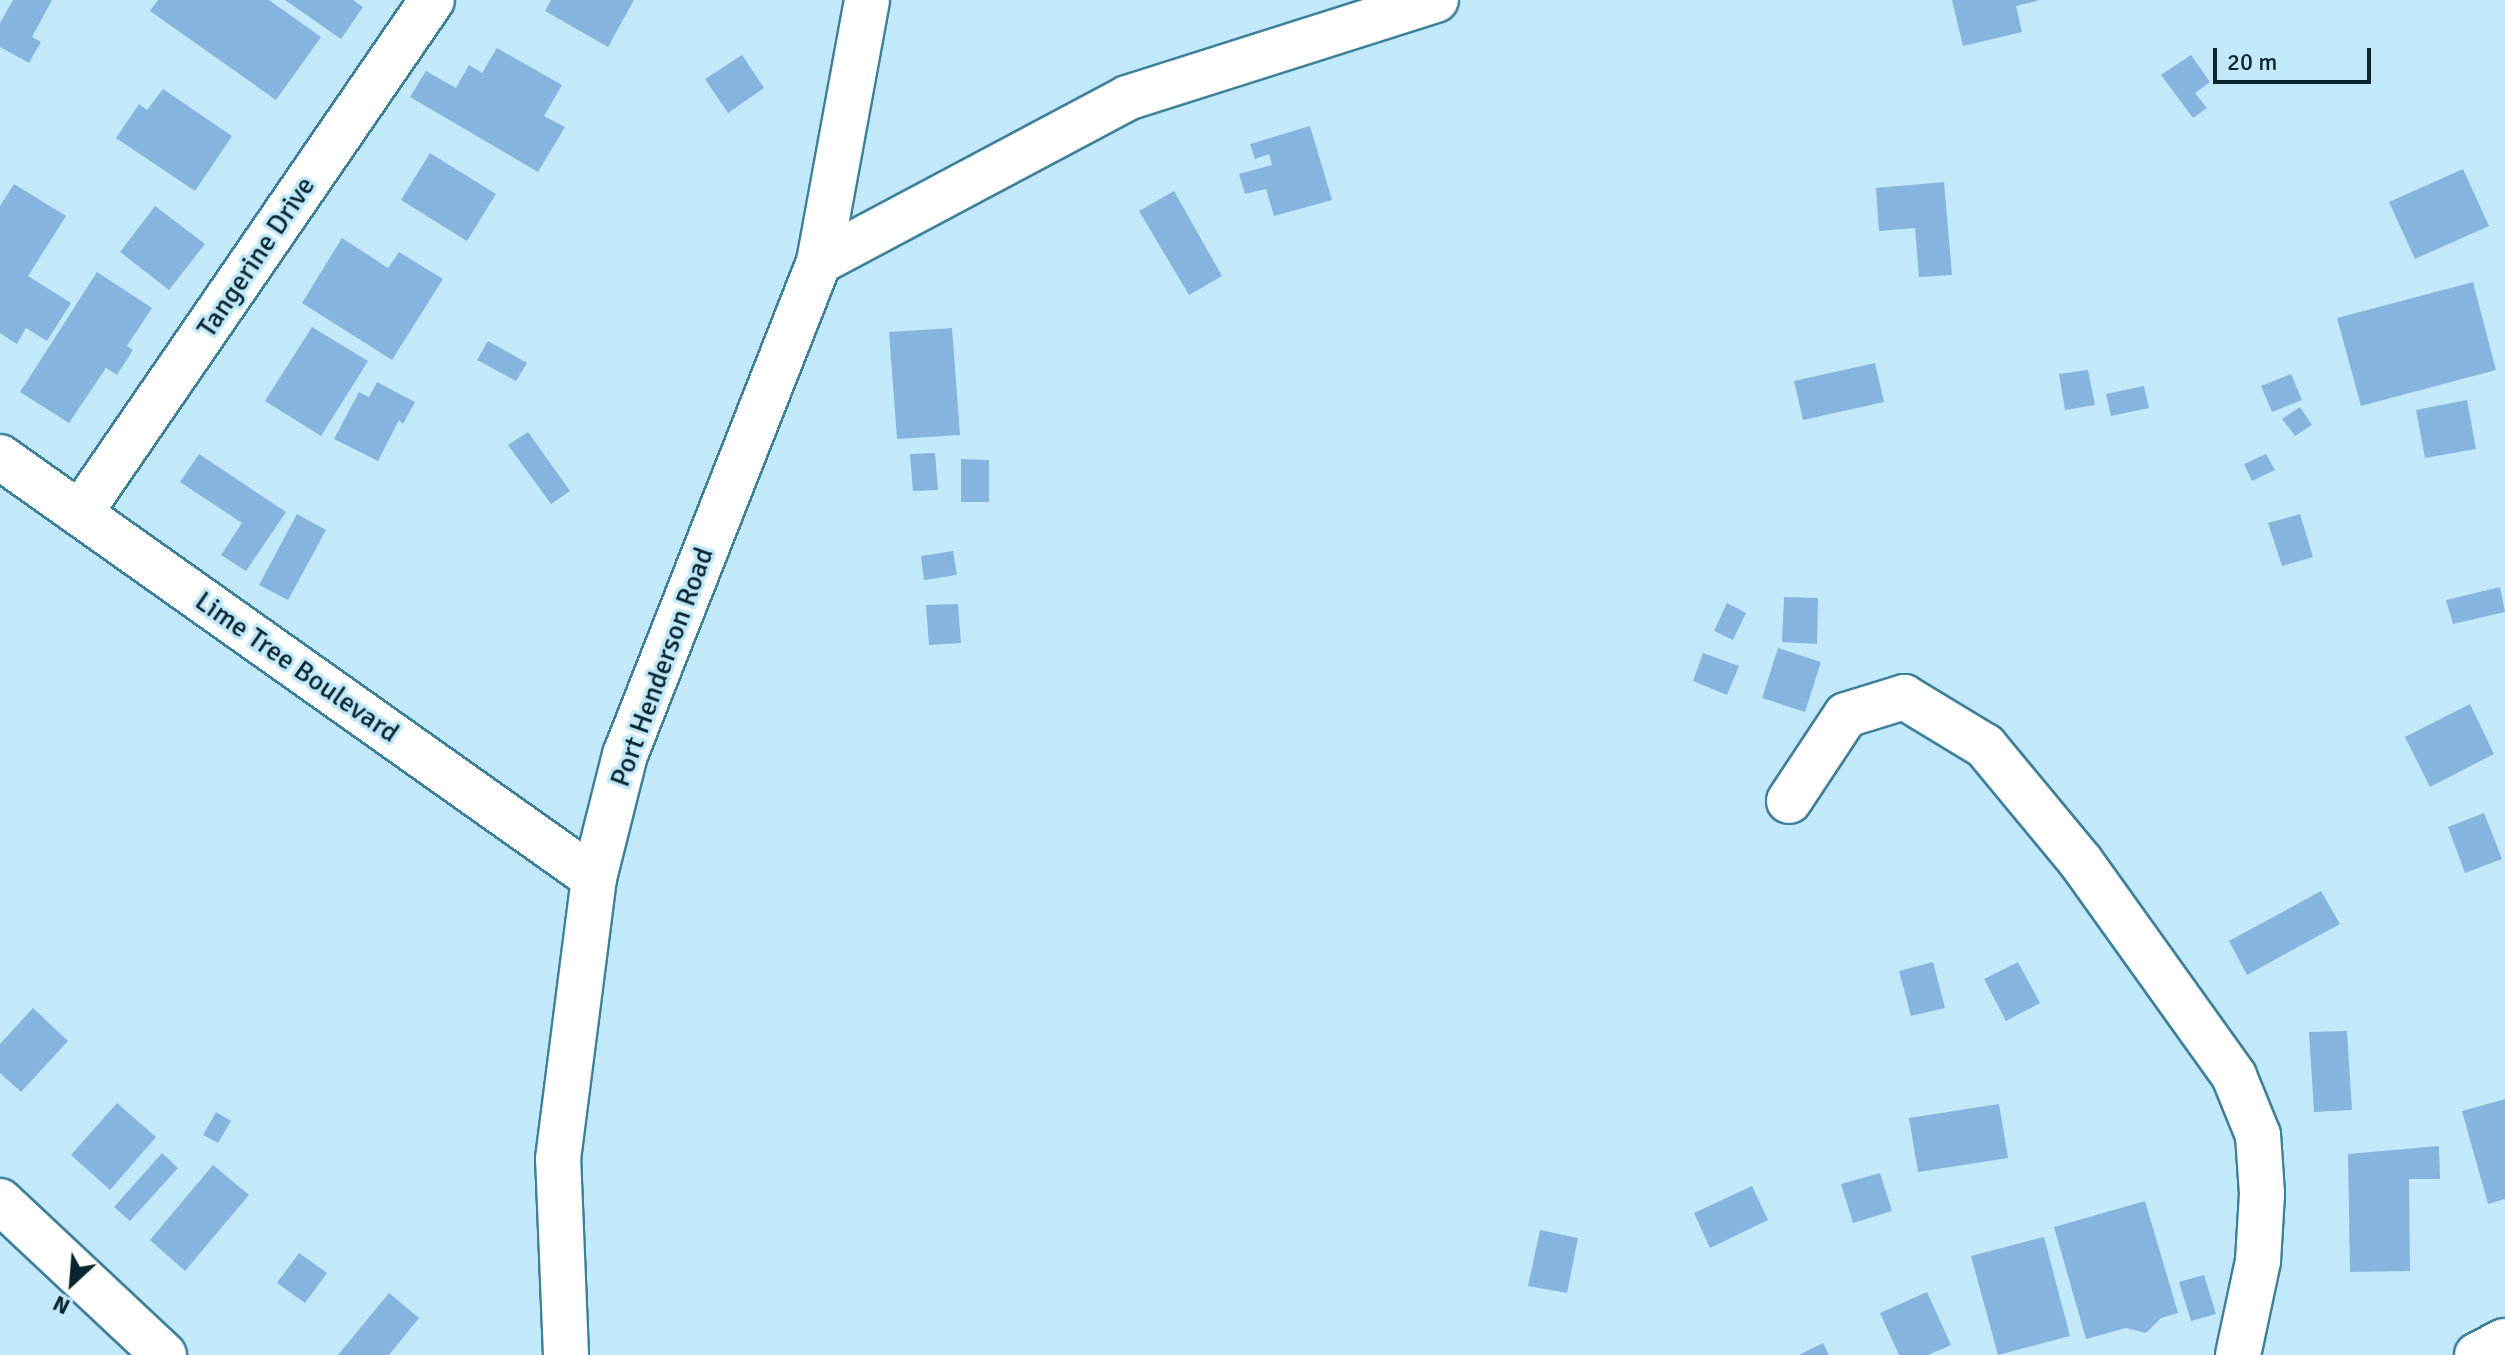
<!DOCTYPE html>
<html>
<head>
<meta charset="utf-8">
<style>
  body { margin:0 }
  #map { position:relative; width:2505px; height:1355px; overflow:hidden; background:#c2e9fa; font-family:Signika,sans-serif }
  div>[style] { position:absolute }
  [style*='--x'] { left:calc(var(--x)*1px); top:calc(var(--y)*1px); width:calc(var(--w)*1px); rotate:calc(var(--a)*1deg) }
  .building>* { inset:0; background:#85b5de }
  .roads { filter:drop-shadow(2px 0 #3e819a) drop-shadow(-2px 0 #3e819a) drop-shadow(0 2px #3e819a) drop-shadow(0 -2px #3e819a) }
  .minor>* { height:44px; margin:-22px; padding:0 22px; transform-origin:22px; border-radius:22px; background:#fff }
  span { translate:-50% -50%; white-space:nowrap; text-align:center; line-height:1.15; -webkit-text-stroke:7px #c2e9fa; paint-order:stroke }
  .street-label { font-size:28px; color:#092630 }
  .north { position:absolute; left:32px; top:1243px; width:80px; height:80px; -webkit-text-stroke:6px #c2e9fa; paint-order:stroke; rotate:206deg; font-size:22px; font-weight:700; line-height:32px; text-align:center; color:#092630 }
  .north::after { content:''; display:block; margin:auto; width:28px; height:36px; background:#092630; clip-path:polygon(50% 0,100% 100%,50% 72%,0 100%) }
  .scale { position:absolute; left:2213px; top:48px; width:158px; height:36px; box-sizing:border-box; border:4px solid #092630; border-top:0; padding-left:10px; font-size:24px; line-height:28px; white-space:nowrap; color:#092630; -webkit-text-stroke:6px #c2e9fa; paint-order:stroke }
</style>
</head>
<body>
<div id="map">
  <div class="building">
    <div style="clip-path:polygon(13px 0,52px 0,32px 37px,41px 42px,29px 63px,0 47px,0 23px)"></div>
    <div style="clip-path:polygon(158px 0,269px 0,321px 37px,276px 100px,150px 11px)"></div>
    <div style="clip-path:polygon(285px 0,353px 0,363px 7px,341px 39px)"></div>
    <div style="clip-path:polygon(551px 0,634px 0,608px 47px,545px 11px)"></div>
    <div style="clip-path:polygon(1952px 0,2037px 0,2037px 1px,2016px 6px,2022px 32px,1963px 46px)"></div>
    <div style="clip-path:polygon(497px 48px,562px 85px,544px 116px,565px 127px,538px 172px,410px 97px,426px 71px,456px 88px,469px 65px,482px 73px)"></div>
    <div style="clip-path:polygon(742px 55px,764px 88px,728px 113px,705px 79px)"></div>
    <div style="clip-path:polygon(2191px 55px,2210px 82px,2195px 93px,2207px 108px,2193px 118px,2161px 75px)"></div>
    <div style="clip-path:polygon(163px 89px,232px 136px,195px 191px,116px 138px,139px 104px,147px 110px)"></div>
    <div style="clip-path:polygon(1310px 126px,1332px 200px,1274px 216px,1266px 189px,1245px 194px,1239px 174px,1272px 165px,1269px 154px,1255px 159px,1250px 144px)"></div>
    <div style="clip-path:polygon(430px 153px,496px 194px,467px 241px,401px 200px)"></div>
    <div style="clip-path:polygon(2463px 169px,2489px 226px,2415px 259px,2389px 202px)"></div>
    <div style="clip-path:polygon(1944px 182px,1952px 275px,1919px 277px,1915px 228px,1879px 231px,1876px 188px)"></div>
    <div style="clip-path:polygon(14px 184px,66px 216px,28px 276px,71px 303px,47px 341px,26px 328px,17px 344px,0 333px,0 206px)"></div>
    <div style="clip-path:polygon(1174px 191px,1222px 276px,1189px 295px,1139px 211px)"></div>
    <div style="clip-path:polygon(155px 206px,205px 244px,169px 290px,120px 252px)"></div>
    <div style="clip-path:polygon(342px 238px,388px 268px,399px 252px,443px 279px,392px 360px,302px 303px)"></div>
    <div style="clip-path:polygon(97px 272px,152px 308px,127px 346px,133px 350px,117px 375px,106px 368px,69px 423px,20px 392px)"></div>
    <div style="clip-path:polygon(2473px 282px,2496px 370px,2361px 406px,2337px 318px)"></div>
    <div style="clip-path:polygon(312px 327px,368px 361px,321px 436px,265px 401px)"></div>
    <div style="clip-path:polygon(952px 328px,960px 435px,897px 439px,889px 332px)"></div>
    <div style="clip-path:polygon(488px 341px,527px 363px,516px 381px,477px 360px)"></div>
    <div style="clip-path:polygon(1875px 363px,1884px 402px,1803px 420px,1794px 381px)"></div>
    <div style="clip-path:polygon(2088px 370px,2095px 405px,2065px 410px,2059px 374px)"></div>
    <div style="clip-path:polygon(2291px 374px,2302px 400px,2272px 412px,2261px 386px)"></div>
    <div style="clip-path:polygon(377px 382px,415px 402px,403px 424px,399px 420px,378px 461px,334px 439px,359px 392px,369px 397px)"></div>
    <div style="clip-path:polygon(2144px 386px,2149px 408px,2111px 416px,2106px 394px)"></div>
    <div style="clip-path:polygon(2467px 400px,2476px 449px,2425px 458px,2416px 410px)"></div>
    <div style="clip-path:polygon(2300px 407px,2312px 425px,2295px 436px,2282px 419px)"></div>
    <div style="clip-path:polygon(528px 432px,570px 491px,551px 504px,508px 445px)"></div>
    <div style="clip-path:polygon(935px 453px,938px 490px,913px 491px,910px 454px)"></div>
    <div style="clip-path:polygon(199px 454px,286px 512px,246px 571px,221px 555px,242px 523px,180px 482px)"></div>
    <div style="clip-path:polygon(2266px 454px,2275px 470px,2252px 481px,2244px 464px)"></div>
    <div style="clip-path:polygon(961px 459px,989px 460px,989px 502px,961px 502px)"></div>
    <div style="clip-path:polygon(297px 514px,326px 530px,288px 600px,259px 585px)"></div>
    <div style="clip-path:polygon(2300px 514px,2313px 557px,2282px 566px,2268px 523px)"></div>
    <div style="clip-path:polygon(953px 551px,957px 575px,924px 580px,921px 556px)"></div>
    <div style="clip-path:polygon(2500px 587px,2505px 612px,2453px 624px,2446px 600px)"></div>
    <div style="clip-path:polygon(1784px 597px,1818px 598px,1817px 644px,1782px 642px)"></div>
    <div style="clip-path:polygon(1727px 603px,1746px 613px,1733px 640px,1714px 631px)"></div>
    <div style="clip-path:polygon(958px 604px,961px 643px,929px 645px,926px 605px)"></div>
    <div style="clip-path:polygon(1778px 648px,1821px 662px,1805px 712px,1762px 698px)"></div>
    <div style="clip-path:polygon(1703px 653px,1739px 666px,1727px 695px,1693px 681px)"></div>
    <div style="clip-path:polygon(2470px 704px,2494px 754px,2430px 787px,2405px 737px)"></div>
    <div style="clip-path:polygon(2484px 813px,2502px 859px,2465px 873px,2448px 827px)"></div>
    <div style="clip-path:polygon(2321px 891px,2340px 924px,2247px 975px,2229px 941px)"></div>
    <div style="clip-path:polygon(1933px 962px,1945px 1008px,1911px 1016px,1899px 971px)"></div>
    <div style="clip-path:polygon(2018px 962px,2040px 1003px,2006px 1021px,1984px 979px)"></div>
    <div style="clip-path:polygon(33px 1008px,68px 1041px,21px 1092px,0 1073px,0 1044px)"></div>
    <div style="clip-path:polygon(2347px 1031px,2352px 1110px,2314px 1112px,2309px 1032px)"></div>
    <div style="clip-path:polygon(2505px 1099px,2505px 1199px,2488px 1204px,2462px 1111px)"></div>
    <div style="clip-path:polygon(117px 1103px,156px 1137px,110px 1190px,71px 1155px)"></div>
    <div style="clip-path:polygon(1999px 1104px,2008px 1158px,1918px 1172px,1909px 1118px)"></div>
    <div style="clip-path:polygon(216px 1112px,231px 1121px,218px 1143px,203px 1135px)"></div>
    <div style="clip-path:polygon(2439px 1146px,2440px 1179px,2409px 1179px,2410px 1271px,2350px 1272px,2348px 1154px)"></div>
    <div style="clip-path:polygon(162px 1153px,178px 1168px,130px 1221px,114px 1207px)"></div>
    <div style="clip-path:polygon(213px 1165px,249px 1195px,185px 1271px,150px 1240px)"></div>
    <div style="clip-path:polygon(1880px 1173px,1892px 1211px,1853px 1223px,1841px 1184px)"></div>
    <div style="clip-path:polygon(1752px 1186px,1768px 1220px,1710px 1248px,1694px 1213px)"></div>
    <div style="clip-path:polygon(2145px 1201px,2178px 1313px,2161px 1318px,2146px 1333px,2126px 1328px,2086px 1339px,2054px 1227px)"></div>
    <div style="clip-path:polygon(1540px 1230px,1578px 1238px,1567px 1293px,1528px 1286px)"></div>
    <div style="clip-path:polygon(2044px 1237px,2070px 1336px,1998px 1355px,1971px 1256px)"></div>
    <div style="clip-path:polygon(299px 1253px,327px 1273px,305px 1303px,277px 1283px)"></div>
    <div style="clip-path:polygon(2204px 1275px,2216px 1314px,2191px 1321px,2179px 1282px)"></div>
    <div style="clip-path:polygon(1927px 1292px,1951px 1345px,1928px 1355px,1899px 1355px,1880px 1313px)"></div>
    <div style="clip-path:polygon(389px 1293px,419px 1318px,389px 1355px,338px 1355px)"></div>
    <div style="clip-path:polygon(1823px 1343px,1829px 1355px,1799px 1355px)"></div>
  </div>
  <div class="roads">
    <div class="minor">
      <div style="--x:819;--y:262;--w:349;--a:-28"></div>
      <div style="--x:1127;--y:98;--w:324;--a:-17.6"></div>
      <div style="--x:0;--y:457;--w:728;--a:35.33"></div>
      <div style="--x:80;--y:513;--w:622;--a:-55.54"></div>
      <div style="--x:1789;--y:801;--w:103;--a:-56.5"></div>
      <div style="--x:1846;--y:715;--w:61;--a:-17.2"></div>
      <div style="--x:1904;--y:697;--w:95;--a:31.2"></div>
      <div style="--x:1985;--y:746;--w:151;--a:50.4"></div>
      <div style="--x:2081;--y:862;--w:263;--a:54.4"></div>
      <div style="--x:2234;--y:1076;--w:64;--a:67.9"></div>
      <div style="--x:2258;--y:1135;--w:59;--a:86.1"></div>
      <div style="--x:2262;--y:1194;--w:67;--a:93.4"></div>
      <div style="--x:2258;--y:1261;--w:96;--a:102"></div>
      <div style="--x:0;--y:1201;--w:225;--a:43.2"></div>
      <div style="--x:566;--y:1355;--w:196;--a:-92.3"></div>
      <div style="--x:558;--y:1159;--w:283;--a:-82.7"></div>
      <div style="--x:594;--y:878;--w:127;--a:-75.9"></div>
      <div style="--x:625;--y:755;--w:530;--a:-68.52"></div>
      <div style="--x:819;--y:262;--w:266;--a:-79.6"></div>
      <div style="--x:2477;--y:1355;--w:31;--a:-27"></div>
    </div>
  </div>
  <div class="street-label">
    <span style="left:256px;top:257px;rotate:-56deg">Tangerine Drive</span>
    <span style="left:297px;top:667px;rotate:35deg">Lime Tree Boulevard</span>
    <span style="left:662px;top:667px;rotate:-70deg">Port Henderson Road</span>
  </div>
  <div class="north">N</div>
  <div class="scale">20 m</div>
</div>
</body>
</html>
